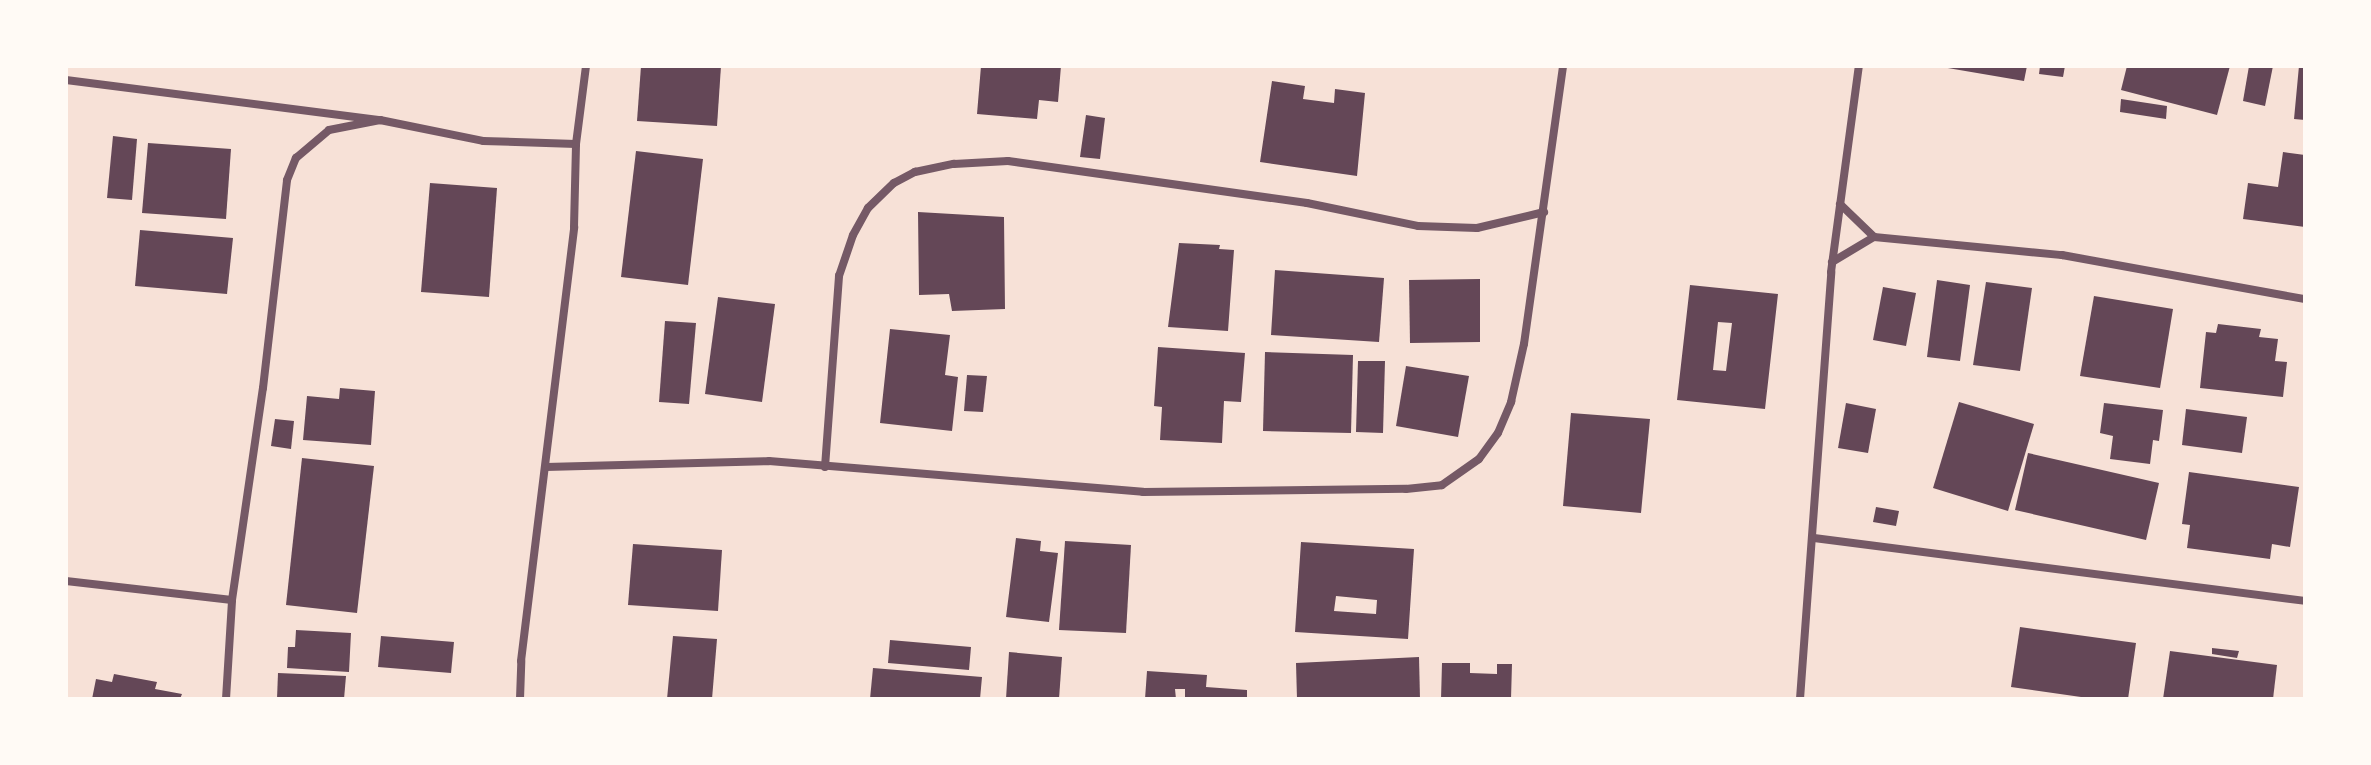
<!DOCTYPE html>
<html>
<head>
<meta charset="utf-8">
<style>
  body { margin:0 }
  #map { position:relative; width:2371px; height:765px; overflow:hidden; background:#f7e1d7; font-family:"PT Sans Narrow",sans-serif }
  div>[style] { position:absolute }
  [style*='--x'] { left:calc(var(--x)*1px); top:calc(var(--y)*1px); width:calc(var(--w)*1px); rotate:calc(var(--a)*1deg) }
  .building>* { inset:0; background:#644757 }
  .minor>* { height:8px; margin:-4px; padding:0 4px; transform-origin:4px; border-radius:4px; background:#755966 }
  span { translate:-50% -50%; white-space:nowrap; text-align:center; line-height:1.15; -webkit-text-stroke:8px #fffaf5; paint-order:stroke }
  .frame { position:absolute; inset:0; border:68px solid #fffaf5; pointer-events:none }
</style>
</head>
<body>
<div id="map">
  <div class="building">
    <div style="clip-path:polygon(641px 66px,721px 66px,717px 126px,637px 121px)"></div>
    <div style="clip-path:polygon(981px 66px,1061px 66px,1058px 102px,1039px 100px,1037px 119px,977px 114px)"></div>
    <div style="clip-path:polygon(1936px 66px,2027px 66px,2024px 81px)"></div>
    <div style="clip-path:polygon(2040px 66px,2065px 66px,2063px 77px,2039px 74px)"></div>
    <div style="clip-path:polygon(2127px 66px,2230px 66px,2217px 115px,2121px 90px)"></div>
    <div style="clip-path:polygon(2249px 66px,2273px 66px,2265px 106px,2243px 101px)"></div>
    <div style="clip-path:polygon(2299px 66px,2305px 66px,2305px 120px,2294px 119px)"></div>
    <div style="clip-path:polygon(1272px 81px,1305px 86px,1303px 99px,1334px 103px,1335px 89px,1365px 93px,1357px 176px,1260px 162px)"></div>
    <div style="clip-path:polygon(2121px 99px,2167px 106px,2166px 119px,2120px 112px)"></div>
    <div style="clip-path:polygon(1086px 115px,1105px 118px,1100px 159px,1080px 157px)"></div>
    <div style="clip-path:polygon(113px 136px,137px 139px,132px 200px,107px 198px)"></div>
    <div style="clip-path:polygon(148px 143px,231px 149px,226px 219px,142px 213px)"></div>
    <div style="clip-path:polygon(636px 151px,703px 159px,688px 285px,621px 277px)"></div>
    <div style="clip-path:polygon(2283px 152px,2305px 155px,2305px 227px,2243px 219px,2248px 183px,2278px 187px)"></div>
    <div style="clip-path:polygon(430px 183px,497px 188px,489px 297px,421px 292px)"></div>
    <div style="clip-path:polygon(918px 212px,1004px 217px,1005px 309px,952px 311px,949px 294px,919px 295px)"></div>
    <div style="clip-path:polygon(140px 230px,233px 238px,227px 294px,135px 286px)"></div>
    <div style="clip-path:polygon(1179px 243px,1220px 245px,1219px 249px,1234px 250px,1228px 331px,1168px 327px)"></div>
    <div style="clip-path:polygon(1275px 270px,1384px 278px,1379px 342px,1271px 335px)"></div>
    <div style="clip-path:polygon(1480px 279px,1480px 342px,1410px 343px,1409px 280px)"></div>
    <div style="clip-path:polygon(1937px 280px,1970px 285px,1960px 361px,1927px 357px)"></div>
    <div style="clip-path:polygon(1986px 282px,2032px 288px,2020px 371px,1973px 365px)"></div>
    <div style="clip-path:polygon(evenodd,1690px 285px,1778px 294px,1765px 409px,1677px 400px,1690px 285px,1718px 322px,1732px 323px,1726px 371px,1713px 370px,1718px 322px)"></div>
    <div style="clip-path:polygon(1883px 287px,1916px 293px,1906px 346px,1873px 340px)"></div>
    <div style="clip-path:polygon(2094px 296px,2173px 309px,2160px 388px,2080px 376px)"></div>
    <div style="clip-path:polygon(718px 297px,775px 304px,762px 402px,705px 394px)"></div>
    <div style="clip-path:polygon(665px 321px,696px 323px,689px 404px,659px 402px)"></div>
    <div style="clip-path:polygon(2218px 324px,2261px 329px,2259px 337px,2278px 339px,2275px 361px,2287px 362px,2283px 397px,2200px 388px,2206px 332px,2216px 333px)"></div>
    <div style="clip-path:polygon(890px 329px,950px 335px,945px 375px,958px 377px,952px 431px,880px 423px)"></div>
    <div style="clip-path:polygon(1158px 347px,1245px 353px,1241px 402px,1224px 401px,1222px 443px,1160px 440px,1162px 407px,1154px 406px)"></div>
    <div style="clip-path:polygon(1265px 352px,1353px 355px,1351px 433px,1263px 431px)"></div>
    <div style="clip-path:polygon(1358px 361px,1385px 361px,1383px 433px,1356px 432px)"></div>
    <div style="clip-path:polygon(1406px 366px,1469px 376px,1458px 437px,1396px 426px)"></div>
    <div style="clip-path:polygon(967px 375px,987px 376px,983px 412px,964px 411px)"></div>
    <div style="clip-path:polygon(340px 388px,375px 391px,371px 445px,303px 440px,307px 396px,339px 399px)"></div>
    <div style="clip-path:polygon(1959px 402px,2034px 424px,2008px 511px,1933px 488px)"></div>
    <div style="clip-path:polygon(1846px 403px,1876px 409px,1868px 453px,1838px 448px)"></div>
    <div style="clip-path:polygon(2104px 403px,2163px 410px,2159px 441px,2153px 440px,2150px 464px,2110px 459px,2113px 436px,2100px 433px)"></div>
    <div style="clip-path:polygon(2186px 409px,2247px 417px,2242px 453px,2182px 445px)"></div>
    <div style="clip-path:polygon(1571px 413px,1650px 419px,1641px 513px,1563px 506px)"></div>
    <div style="clip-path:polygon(275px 419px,294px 421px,291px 449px,271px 446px)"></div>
    <div style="clip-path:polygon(2028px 453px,2159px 483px,2146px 540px,2015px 510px)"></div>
    <div style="clip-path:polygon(302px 458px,374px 466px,357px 613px,286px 605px)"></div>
    <div style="clip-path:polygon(2189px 472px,2299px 487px,2290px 547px,2272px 544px,2270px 559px,2187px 548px,2190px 525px,2182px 524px)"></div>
    <div style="clip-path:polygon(1876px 507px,1899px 511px,1896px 526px,1873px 522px)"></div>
    <div style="clip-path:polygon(1016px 538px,1041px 541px,1040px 551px,1058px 553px,1049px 622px,1006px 617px)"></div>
    <div style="clip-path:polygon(1065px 541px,1131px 545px,1126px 633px,1059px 630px)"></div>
    <div style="clip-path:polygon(evenodd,1301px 542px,1414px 549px,1408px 639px,1295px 632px,1301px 542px,1336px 596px,1377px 600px,1376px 614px,1334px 611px,1336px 596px)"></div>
    <div style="clip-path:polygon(633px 544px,722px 550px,718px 611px,628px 605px)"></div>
    <div style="clip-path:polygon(2020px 627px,2136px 643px,2128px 699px,2095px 699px,2011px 687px)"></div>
    <div style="clip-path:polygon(296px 630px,351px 633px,349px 672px,287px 668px,288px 647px,295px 647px)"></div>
    <div style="clip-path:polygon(381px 636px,454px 642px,451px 673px,378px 667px)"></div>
    <div style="clip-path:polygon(673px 636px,717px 639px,712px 699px,667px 699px)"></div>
    <div style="clip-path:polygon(890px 640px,971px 647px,969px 670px,888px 663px)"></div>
    <div style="clip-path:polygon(2212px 648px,2239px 651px,2237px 658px,2212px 654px)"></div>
    <div style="clip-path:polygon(2170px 651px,2277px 665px,2273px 699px,2163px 699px)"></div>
    <div style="clip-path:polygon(1009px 652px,1062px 657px,1059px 699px,1006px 699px)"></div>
    <div style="clip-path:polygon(1419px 657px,1420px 699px,1297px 699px,1296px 663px)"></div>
    <div style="clip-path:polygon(1442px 663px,1470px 663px,1470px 673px,1497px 674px,1497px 664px,1512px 664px,1511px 699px,1441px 699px)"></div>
    <div style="clip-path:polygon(873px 668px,982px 677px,980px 699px,870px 699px)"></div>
    <div style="clip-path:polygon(1147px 671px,1207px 675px,1206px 687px,1247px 690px,1247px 699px,1185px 699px,1185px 689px,1175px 689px,1176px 699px,1145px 699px)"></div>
    <div style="clip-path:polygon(278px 673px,346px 676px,344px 699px,277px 699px)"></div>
    <div style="clip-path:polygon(114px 674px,157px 682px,155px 689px,182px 694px,180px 699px,92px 699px,96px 679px,112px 682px)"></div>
  </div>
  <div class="minor">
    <div style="--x:66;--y:80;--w:317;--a:7.3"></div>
    <div style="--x:380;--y:120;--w:105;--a:11.5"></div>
    <div style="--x:483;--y:141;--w:93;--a:1.8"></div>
    <div style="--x:1840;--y:204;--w:47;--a:44.1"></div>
    <div style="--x:1832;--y:262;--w:49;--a:-30.8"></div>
    <div style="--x:1874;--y:237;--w:189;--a:5.5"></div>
    <div style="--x:2062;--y:255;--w:247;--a:10.3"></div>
    <div style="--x:546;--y:467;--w:223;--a:-1.5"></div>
    <div style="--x:769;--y:461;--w:375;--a:4.7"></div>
    <div style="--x:1143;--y:492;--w:263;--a:-0.7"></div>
    <div style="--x:1406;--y:489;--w:36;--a:-6"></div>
    <div style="--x:1442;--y:485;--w:45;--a:-35.1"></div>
    <div style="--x:1479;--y:459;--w:32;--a:-54"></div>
    <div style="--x:1498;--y:433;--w:34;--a:-67"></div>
    <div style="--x:1511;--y:402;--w:59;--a:-77.4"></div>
    <div style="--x:1524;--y:344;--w:281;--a:-82"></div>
    <div style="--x:825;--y:467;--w:192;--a:-85.8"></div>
    <div style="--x:839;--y:276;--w:43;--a:-71.1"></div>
    <div style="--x:853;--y:235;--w:31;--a:-61"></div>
    <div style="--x:868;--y:208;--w:36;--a:-44"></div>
    <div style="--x:894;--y:183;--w:24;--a:-28"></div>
    <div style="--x:915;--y:172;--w:40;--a:-12"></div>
    <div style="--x:954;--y:164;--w:54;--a:-3.2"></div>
    <div style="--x:1008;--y:161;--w:302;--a:8"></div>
    <div style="--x:1307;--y:203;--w:113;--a:11.7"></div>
    <div style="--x:1418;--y:226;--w:59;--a:1.9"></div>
    <div style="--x:1477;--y:228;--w:69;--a:-13.4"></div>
    <div style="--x:1814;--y:538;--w:495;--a:7.3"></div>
    <div style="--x:66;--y:581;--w:167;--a:6.5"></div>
    <div style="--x:226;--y:699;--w:99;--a:-86.5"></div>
    <div style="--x:232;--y:600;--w:214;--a:-81.7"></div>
    <div style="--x:263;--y:388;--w:209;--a:-83.4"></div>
    <div style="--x:287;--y:180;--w:24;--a:-68"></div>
    <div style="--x:296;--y:158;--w:43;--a:-40.3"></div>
    <div style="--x:329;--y:130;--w:52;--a:-11.1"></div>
    <div style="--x:520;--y:699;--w:38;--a:-88"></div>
    <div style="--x:521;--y:661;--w:437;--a:-83"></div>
    <div style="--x:574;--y:227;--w:83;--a:-88.6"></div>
    <div style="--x:576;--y:144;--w:79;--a:-82.7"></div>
    <div style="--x:1800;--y:699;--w:428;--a:-85.8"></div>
    <div style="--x:1831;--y:272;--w:208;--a:-82.3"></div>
  </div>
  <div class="frame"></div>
</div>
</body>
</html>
